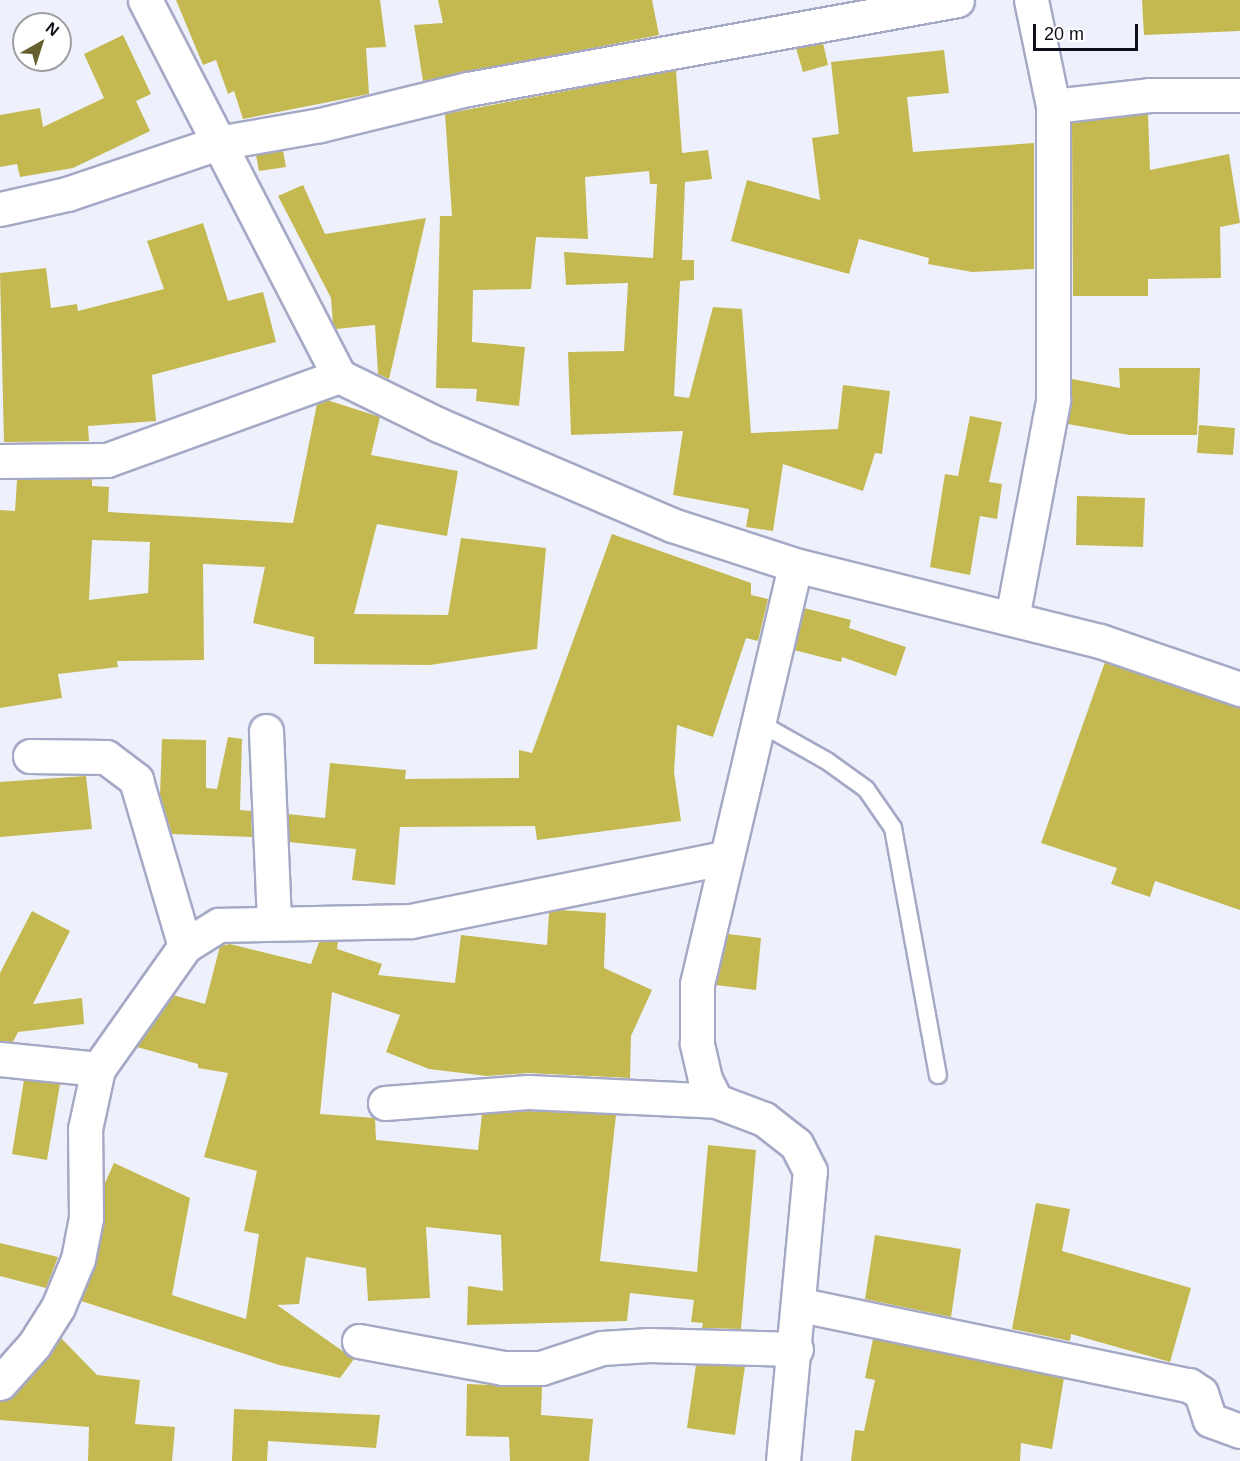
<!DOCTYPE html>
<html>
<head>
<meta charset="utf-8">
<style>
  body { margin:0 }
  #map { position:relative; width:1240px; height:1461px; overflow:hidden; background:#eef0fc; font-family:Helvetica,sans-serif }
  div>[style] { position:absolute }
  [style*='--x'] { left:calc(var(--x)*1px); top:calc(var(--y)*1px); width:calc(var(--w)*1px); rotate:calc(var(--a)*1deg) }
  .building>* { inset:0; background:#c3b950 }
  .roads { filter:drop-shadow(2px 0 #a5a9c5) drop-shadow(-2px 0 #a5a9c5) drop-shadow(0 2px #a5a9c5) drop-shadow(0 -2px #a5a9c5) }
  .service>* { height:16px; margin:-8px; padding:0 8px; transform-origin:8px; border-radius:8px; background:#fff }
  .minor>* { height:33px; margin:-16.5px; padding:0 16.5px; transform-origin:16.5px; border-radius:16.5px; background:#fff }
  .tertiary>* { height:33px; margin:-16.5px; padding:0 16.5px; transform-origin:16.5px; border-radius:16.5px; background:#fff }
  span { translate:-50% -50%; white-space:nowrap; text-align:center; line-height:1.15; -webkit-text-stroke:5px #fff; paint-order:stroke }
  .north { position:absolute; left:12px; top:12px; width:60px; height:60px; box-sizing:border-box; background:#fff; border:2px solid #9f9fa3; border-radius:50%; rotate:39deg; font-size:16px; font-weight:700; line-height:24px; text-align:center; color:#0e0f19 }
  .north::after { content:''; display:block; margin:auto; width:21px; height:27px; background:#65602d; clip-path:polygon(50% 0,100% 100%,50% 72%,0 100%) }
  .scale { position:absolute; left:1033px; top:24px; width:105px; height:27px; box-sizing:border-box; border:3px solid #0e0f19; border-top:0; padding-left:8px; font-size:18px; line-height:21px; white-space:nowrap; color:#0e0f19; -webkit-text-stroke:4px #fff; paint-order:stroke }
</style>
</head>
<body>
<div id="map">
  <div class="building">
    <div style="clip-path:polygon(176px 0,380px 0,386px 47px,366px 48px,369px 94px,243px 119px,234px 91px,228px 94px,216px 60px,203px 65px)"></div>
    <div style="clip-path:polygon(438px 0,652px 0,659px 35px,423px 81px,414px 25px,443px 23px)"></div>
    <div style="clip-path:polygon(1142px 0,1240px 0,1240px 31px,1144px 35px)"></div>
    <div style="clip-path:polygon(123px 35px,151px 94px,136px 101px,150px 131px,73px 168px,20px 177px,17px 164px,0 167px,0 115px,40px 108px,43px 127px,104px 98px,84px 54px)"></div>
    <div style="clip-path:polygon(823px 43px,828px 65px,803px 72px,796px 48px)"></div>
    <div style="clip-path:polygon(944px 50px,949px 93px,907px 97px,913px 152px,1034px 143px,1034px 269px,972px 272px,928px 264px,929px 258px,859px 239px,849px 274px,731px 241px,747px 180px,820px 200px,812px 138px,839px 134px,831px 62px)"></div>
    <div style="clip-path:polygon(676px 70px,682px 153px,708px 150px,712px 179px,685px 182px,682px 260px,694px 260px,694px 280px,680px 281px,674px 396px,689px 398px,713px 307px,742px 309px,751px 433px,838px 429px,843px 385px,890px 391px,882px 454px,875px 453px,863px 491px,783px 464px,773px 531px,746px 527px,749px 509px,673px 495px,683px 431px,571px 435px,568px 352px,624px 351px,628px 283px,566px 285px,564px 252px,653px 258px,657px 184px,650px 184px,649px 171px,585px 177px,588px 239px,536px 237px,531px 289px,473px 290px,472px 342px,525px 347px,519px 406px,476px 401px,477px 389px,436px 388px,440px 216px,452px 216px,445px 114px)"></div>
    <div style="clip-path:polygon(1148px 114px,1150px 170px,1229px 154px,1240px 223px,1220px 227px,1221px 278px,1148px 279px,1148px 296px,1073px 296px,1072px 123px)"></div>
    <div style="clip-path:polygon(283px 151px,286px 167px,259px 171px,256px 155px)"></div>
    <div style="clip-path:polygon(303px 185px,325px 234px,426px 218px,389px 379px,378px 374px,375px 325px,336px 329px,333px 324px,331px 298px,278px 196px)"></div>
    <div style="clip-path:polygon(203px 223px,228px 301px,263px 292px,276px 342px,152px 375px,156px 421px,88px 426px,89px 441px,4px 442px,0 273px,46px 268px,51px 308px,77px 304px,78px 311px,164px 289px,147px 241px)"></div>
    <div style="clip-path:polygon(1119px 368px,1200px 368px,1197px 435px,1129px 435px,1068px 424px,1072px 379px,1120px 388px)"></div>
    <div style="clip-path:polygon(evenodd,327px 400px,380px 417px,371px 455px,458px 471px,447px 536px,377px 524px,354px 614px,448px 615px,461px 538px,546px 548px,537px 649px,430px 665px,314px 664px,314px 637px,253px 623px,265px 567px,203px 564px,204px 660px,117px 661px,118px 667px,58px 674px,62px 698px,0 708px,0 510px,15px 511px,17px 480px,92px 479px,92px 486px,109px 487px,108px 512px,293px 523px,317px 404px,327px 400px,92px 540px,150px 542px,148px 593px,89px 600px,92px 540px)"></div>
    <div style="clip-path:polygon(970px 416px,1002px 422px,989px 482px,1002px 484px,997px 519px,980px 516px,970px 575px,930px 567px,945px 474px,958px 476px)"></div>
    <div style="clip-path:polygon(1199px 425px,1235px 428px,1233px 455px,1197px 453px)"></div>
    <div style="clip-path:polygon(1077px 496px,1145px 498px,1143px 547px,1076px 545px)"></div>
    <div style="clip-path:polygon(612px 534px,751px 583px,751px 595px,768px 599px,758px 641px,746px 638px,713px 737px,677px 725px,674px 772px,681px 821px,537px 840px,535px 826px,400px 827px,395px 885px,352px 880px,356px 849px,289px 842px,288px 814px,325px 818px,330px 763px,406px 770px,405px 779px,519px 778px,519px 750px,532px 753px)"></div>
    <div style="clip-path:polygon(804px 608px,851px 620px,849px 628px,906px 647px,896px 676px,842px 657px,841px 662px,794px 650px)"></div>
    <div style="clip-path:polygon(1105px 662px,1240px 707px,1240px 910px,1155px 881px,1150px 897px,1111px 884px,1117px 868px,1041px 843px)"></div>
    <div style="clip-path:polygon(228px 737px,242px 739px,240px 810px,251px 811px,252px 837px,172px 834px,160px 795px,162px 739px,206px 740px,206px 788px,217px 789px)"></div>
    <div style="clip-path:polygon(86px 776px,92px 829px,0 837px,0 782px)"></div>
    <div style="clip-path:polygon(559px 910px,606px 913px,604px 968px,652px 990px,631px 1036px,630px 1078px,529px 1073px,487px 1076px,429px 1069px,386px 1052px,400px 1015px,332px 992px,320px 1114px,375px 1118px,376px 1140px,478px 1150px,482px 1114px,528px 1111px,616px 1115px,600px 1261px,697px 1272px,708px 1145px,756px 1150px,741px 1329px,702px 1328px,703px 1323px,691px 1322px,694px 1300px,630px 1293px,627px 1321px,467px 1325px,468px 1286px,503px 1291px,501px 1235px,426px 1227px,430px 1298px,368px 1301px,366px 1268px,306px 1257px,299px 1304px,277px 1305px,354px 1359px,340px 1378px,279px 1365px,81px 1301px,96px 1263px,104px 1221px,104px 1185px,114px 1163px,190px 1198px,172px 1295px,246px 1319px,259px 1234px,244px 1231px,257px 1171px,204px 1157px,228px 1073px,198px 1068px,198px 1064px,137px 1047px,173px 995px,205px 1004px,220px 946px,230px 944px,311px 964px,319px 942px,338px 941px,337px 949px,382px 964px,378px 975px,455px 983px,461px 935px,547px 945px,549px 912px)"></div>
    <div style="clip-path:polygon(32px 911px,70px 931px,33px 1004px,82px 998px,84px 1024px,18px 1032px,13px 1042px,0 1041px,0 973px)"></div>
    <div style="clip-path:polygon(728px 934px,761px 938px,756px 990px,716px 985px)"></div>
    <div style="clip-path:polygon(24px 1080px,60px 1084px,47px 1160px,12px 1154px)"></div>
    <div style="clip-path:polygon(1036px 1203px,1070px 1209px,1062px 1251px,1191px 1288px,1170px 1362px,1071px 1334px,1070px 1341px,1012px 1329px)"></div>
    <div style="clip-path:polygon(875px 1235px,961px 1249px,951px 1317px,865px 1299px)"></div>
    <div style="clip-path:polygon(0 1243px,58px 1257px,46px 1288px,0 1276px)"></div>
    <div style="clip-path:polygon(61px 1338px,97px 1375px,140px 1380px,135px 1424px,175px 1427px,172px 1461px,88px 1461px,89px 1427px,0 1420px,0 1401px,14px 1395px)"></div>
    <div style="clip-path:polygon(873px 1339px,1064px 1378px,1052px 1449px,1021px 1443px,1020px 1461px,851px 1461px,855px 1430px,864px 1431px,875px 1380px,865px 1378px)"></div>
    <div style="clip-path:polygon(696px 1365px,745px 1366px,735px 1435px,687px 1428px)"></div>
    <div style="clip-path:polygon(467px 1384px,542px 1387px,541px 1415px,593px 1419px,589px 1461px,510px 1461px,509px 1437px,466px 1436px)"></div>
    <div style="clip-path:polygon(234px 1409px,380px 1415px,376px 1448px,268px 1441px,267px 1461px,232px 1461px)"></div>
  </div>
  <div class="roads">
    <div class="service">
      <div style="--x:756;--y:721;--w:81;--a:29.4"></div>
      <div style="--x:827;--y:761;--w:48;--a:35.7"></div>
      <div style="--x:866;--y:789;--w:47;--a:55.3"></div>
      <div style="--x:893;--y:828;--w:251;--a:79.7"></div>
    </div>
    <div class="minor">
      <div style="--x:1053;--y:106;--w:97;--a:-6.5"></div>
      <div style="--x:1149;--y:95;--w:91;--a:0"></div>
      <div style="--x:0;--y:209;--w:69;--a:-12.6"></div>
      <div style="--x:67;--y:194;--w:159;--a:-18.7"></div>
      <div style="--x:218;--y:143;--w:104;--a:-10"></div>
      <div style="--x:320;--y:125;--w:152;--a:-13.7"></div>
      <div style="--x:468;--y:89;--w:497;--a:-10.3"></div>
      <div style="--x:0;--y:461;--w:107;--a:-0.5"></div>
      <div style="--x:107;--y:460;--w:247;--a:-19.9"></div>
      <div style="--x:1012;--y:618;--w:222;--a:-79.3"></div>
      <div style="--x:1053;--y:400;--w:294;--a:-90"></div>
      <div style="--x:1053;--y:106;--w:108;--a:-101.7"></div>
      <div style="--x:266;--y:731;--w:192;--a:87.6"></div>
      <div style="--x:30;--y:756;--w:76;--a:0.8"></div>
      <div style="--x:106;--y:757;--w:38;--a:37"></div>
      <div style="--x:136;--y:780;--w:173;--a:73.6"></div>
      <div style="--x:0;--y:1059;--w:99;--a:5.8"></div>
      <div style="--x:98;--y:1069;--w:151;--a:-54.7"></div>
      <div style="--x:185;--y:946;--w:40;--a:-32"></div>
      <div style="--x:219;--y:925;--w:192;--a:-1.2"></div>
      <div style="--x:411;--y:921;--w:318;--a:-11.4"></div>
      <div style="--x:385;--y:1103;--w:143;--a:-4.4"></div>
      <div style="--x:528;--y:1092;--w:188;--a:2.7"></div>
      <div style="--x:801;--y:1305;--w:396;--a:11.7"></div>
      <div style="--x:1189;--y:1385;--w:14;--a:34"></div>
      <div style="--x:1201;--y:1393;--w:28;--a:72"></div>
      <div style="--x:1210;--y:1420;--w:32;--a:20"></div>
      <div style="--x:359;--y:1341;--w:147;--a:10.6"></div>
      <div style="--x:503;--y:1368;--w:38;--a:0"></div>
      <div style="--x:541;--y:1368;--w:64;--a:-18.2"></div>
      <div style="--x:602;--y:1348;--w:47;--a:-3.7"></div>
      <div style="--x:649;--y:1345;--w:147;--a:1.6"></div>
      <div style="--x:0;--y:1383;--w:51;--a:-48.2"></div>
      <div style="--x:34;--y:1345;--w:45;--a:-57.7"></div>
      <div style="--x:58;--y:1307;--w:52;--a:-67.4"></div>
      <div style="--x:78;--y:1259;--w:42;--a:-79"></div>
      <div style="--x:86;--y:1218;--w:89;--a:-90.6"></div>
      <div style="--x:85;--y:1129;--w:61;--a:-77.8"></div>
    </div>
    <div class="tertiary">
      <div style="--x:145;--y:0;--w:423;--a:62.7"></div>
      <div style="--x:339;--y:376;--w:111;--a:26.1"></div>
      <div style="--x:439;--y:425;--w:254;--a:23.2"></div>
      <div style="--x:672;--y:525;--w:129;--a:18"></div>
      <div style="--x:795;--y:565;--w:314;--a:14"></div>
      <div style="--x:1100;--y:641;--w:148;--a:18.9"></div>
      <div style="--x:783;--y:1461;--w:291;--a:-84.7"></div>
      <div style="--x:810;--y:1171;--w:30;--a:-117"></div>
      <div style="--x:796;--y:1144;--w:41;--a:-142"></div>
      <div style="--x:764;--y:1119;--w:51;--a:-159.4"></div>
      <div style="--x:716;--y:1101;--w:25;--a:-117"></div>
      <div style="--x:705;--y:1079;--w:37;--a:-103"></div>
      <div style="--x:697;--y:1043;--w:59;--a:-90"></div>
      <div style="--x:697;--y:984;--w:430;--a:-76.8"></div>
    </div>
  </div>
  <div class="north">N</div>
  <div class="scale">20 m</div>
</div>
</body>
</html>
